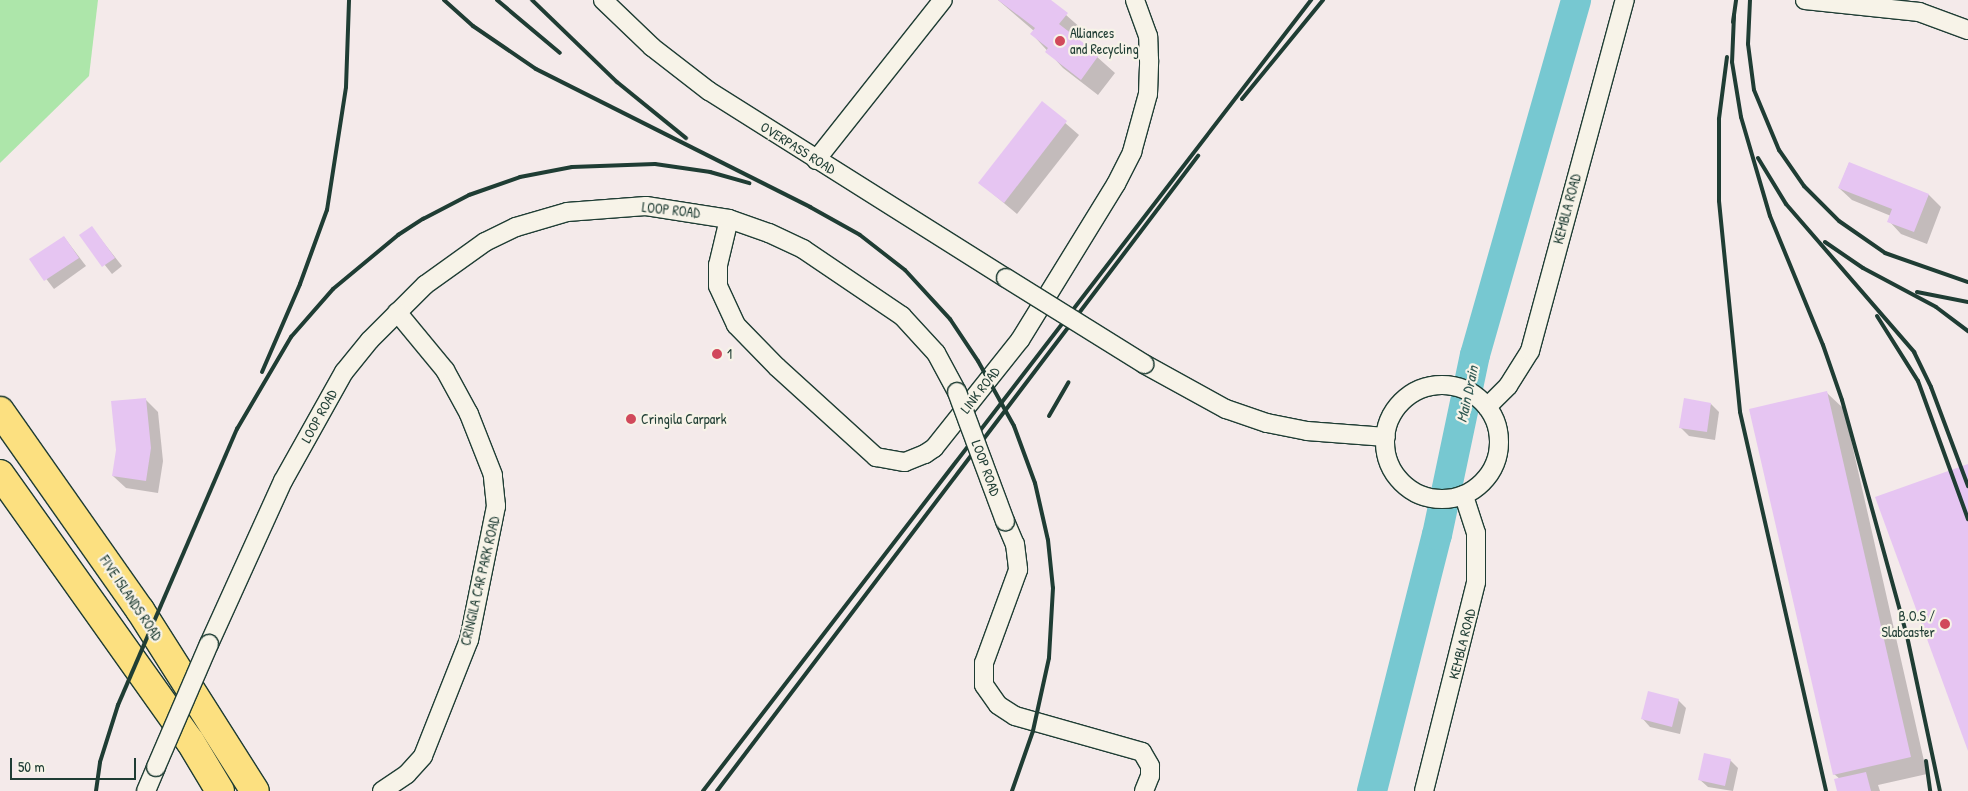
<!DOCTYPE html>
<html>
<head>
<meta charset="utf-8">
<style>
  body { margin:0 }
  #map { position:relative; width:1968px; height:791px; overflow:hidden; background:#f4eaea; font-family:"Patrick Hand",sans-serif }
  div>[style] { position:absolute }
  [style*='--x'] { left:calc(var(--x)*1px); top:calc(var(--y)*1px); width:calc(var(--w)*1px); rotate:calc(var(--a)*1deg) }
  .green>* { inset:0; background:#ade6aa }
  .shadow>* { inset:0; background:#0003 }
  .river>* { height:30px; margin:-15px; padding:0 15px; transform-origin:15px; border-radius:15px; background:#77c8d1 }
  .building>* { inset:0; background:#e6c5f2 }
  .roads { filter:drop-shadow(1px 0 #1f3d34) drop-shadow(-1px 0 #1f3d34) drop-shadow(0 1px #1f3d34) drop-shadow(0 -1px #1f3d34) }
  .minor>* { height:18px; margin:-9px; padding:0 9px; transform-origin:9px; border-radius:9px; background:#f7f3e8 }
  .minor>.ring { margin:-9px; padding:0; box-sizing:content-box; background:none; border:18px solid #f7f3e8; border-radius:50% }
  .primary>* { height:28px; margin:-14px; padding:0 14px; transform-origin:14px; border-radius:14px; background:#fce080 }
  .rail>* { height:4px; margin:-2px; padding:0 2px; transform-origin:2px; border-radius:2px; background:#1f3d34 }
  .bridges { filter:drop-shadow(1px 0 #1f3d34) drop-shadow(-1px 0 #1f3d34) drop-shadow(0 1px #1f3d34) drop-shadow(0 -1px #1f3d34) }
  .minor-bridge>* { height:18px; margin:-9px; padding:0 9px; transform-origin:9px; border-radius:9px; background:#f7f3e8 }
  .dots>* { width:14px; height:14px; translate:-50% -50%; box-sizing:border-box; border:2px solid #f7f3e8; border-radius:50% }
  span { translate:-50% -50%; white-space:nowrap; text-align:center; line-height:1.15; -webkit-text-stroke:4.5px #f7f3e8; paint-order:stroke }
  .poi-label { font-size:14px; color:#1f3d34 }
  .left { translate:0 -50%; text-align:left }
  .right { translate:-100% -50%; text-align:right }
  .street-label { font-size:14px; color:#1f3d34 }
  .water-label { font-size:15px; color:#315953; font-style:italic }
  .scale { position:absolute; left:10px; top:758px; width:126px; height:22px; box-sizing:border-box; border:2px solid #1f3d34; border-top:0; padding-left:6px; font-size:15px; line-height:18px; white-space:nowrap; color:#1f3d34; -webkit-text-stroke:4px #f7f3e8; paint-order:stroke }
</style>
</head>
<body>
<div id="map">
  <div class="green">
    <div style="clip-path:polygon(0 0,98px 0,89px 76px,0 163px)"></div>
  </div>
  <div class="shadow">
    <div style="clip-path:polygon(998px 0,1049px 0,1083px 30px,1077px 39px,1115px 73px,1098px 95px,1063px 68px,1032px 34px,1034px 31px)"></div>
    <div style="clip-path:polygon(1042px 103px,1079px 135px,1017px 214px,980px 183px)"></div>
    <div style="clip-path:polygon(1849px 163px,1929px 195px,1941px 207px,1927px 244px,1901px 234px,1889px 221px,1891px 216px,1852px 200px,1839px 188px)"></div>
    <div style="clip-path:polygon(92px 228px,122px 266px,112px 274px,81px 235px)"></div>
    <div style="clip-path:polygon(64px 237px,86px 266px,54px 289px,31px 259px)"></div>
    <div style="clip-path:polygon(1827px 393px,1844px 409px,1927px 774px,1878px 785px,1880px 791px,1838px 791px,1840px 779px,1834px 774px)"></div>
    <div style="clip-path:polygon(146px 400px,158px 412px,163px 461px,158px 493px,126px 488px,113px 476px)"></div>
    <div style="clip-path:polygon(1711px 404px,1719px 412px,1715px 440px,1689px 436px,1681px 428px)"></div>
    <div style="clip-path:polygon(1678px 700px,1686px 708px,1680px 734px,1650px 727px,1642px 718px)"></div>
    <div style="clip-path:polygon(1730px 760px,1738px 768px,1733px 791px,1708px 787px,1699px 779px)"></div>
  </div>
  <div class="river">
    <div style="--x:1372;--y:791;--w:264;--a:-75.8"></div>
    <div style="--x:1437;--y:535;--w:184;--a:-78.1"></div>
    <div style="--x:1475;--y:355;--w:369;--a:-74.1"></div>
  </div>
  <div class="building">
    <div style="clip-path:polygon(998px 0,1051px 0,1068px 13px,1059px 24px,1099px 55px,1081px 80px,1045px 52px,1048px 48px,1030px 34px,1035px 28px)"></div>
    <div style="clip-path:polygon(1042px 101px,1067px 121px,1004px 203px,978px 183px)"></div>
    <div style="clip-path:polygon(1849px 162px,1929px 194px,1914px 232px,1887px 222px,1892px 209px,1838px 188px)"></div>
    <div style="clip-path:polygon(92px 226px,115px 258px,102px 267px,79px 235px)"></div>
    <div style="clip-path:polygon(64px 236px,79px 258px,44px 281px,29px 259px)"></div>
    <div style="clip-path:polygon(1827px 391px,1911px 757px,1833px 775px,1749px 409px)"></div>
    <div style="clip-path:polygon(146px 398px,151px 448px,146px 481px,112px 476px,116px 450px,111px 401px)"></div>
    <div style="clip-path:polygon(1684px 398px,1711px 403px,1707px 432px,1679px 428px)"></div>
    <div style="clip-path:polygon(1968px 464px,1968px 751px,1875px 497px)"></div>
    <div style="clip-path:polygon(1648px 691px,1679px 699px,1672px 727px,1641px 719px)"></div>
    <div style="clip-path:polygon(1704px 753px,1731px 759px,1725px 786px,1698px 780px)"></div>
    <div style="clip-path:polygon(1866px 772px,1871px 791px,1837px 791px,1834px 779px)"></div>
  </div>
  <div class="roads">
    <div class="minor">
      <div style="--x:603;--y:0;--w:68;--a:43.8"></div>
      <div style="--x:652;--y:47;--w:72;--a:37.7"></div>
      <div style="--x:709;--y:91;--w:351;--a:32.2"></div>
      <div style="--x:1805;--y:0;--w:115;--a:6"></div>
      <div style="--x:1919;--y:12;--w:52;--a:20.2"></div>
      <div style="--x:816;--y:160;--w:204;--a:-51.6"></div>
      <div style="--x:729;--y:219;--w:47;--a:103.4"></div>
      <div style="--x:718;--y:265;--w:21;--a:90"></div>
      <div style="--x:718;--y:286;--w:43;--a:65.2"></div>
      <div style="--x:736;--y:325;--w:59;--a:45.7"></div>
      <div style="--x:777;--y:367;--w:134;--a:42.3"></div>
      <div style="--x:876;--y:457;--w:29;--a:10"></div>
      <div style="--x:905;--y:462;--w:22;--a:-22"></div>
      <div style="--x:925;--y:454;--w:11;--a:-34"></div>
      <div style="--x:934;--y:448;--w:138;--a:-51.5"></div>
      <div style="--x:1020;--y:340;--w:183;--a:-58.4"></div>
      <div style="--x:1116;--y:184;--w:36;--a:-63"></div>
      <div style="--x:1132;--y:152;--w:60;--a:-74.6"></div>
      <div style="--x:1148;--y:94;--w:34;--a:-88"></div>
      <div style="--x:1149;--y:60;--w:24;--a:-92"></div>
      <div style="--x:1148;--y:36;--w:38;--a:-110"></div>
      <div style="--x:1144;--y:364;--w:94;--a:28.8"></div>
      <div style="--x:1226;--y:409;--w:43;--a:18.9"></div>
      <div style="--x:1267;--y:423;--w:41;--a:11.3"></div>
      <div style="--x:1307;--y:431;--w:79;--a:4.3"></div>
      <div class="ring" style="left:1385px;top:385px;width:96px;height:96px"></div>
      <div style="--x:1487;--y:407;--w:30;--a:-45"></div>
      <div style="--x:1508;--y:386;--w:41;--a:-57.8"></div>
      <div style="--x:1530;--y:351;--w:364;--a:-74.9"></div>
      <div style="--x:1005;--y:521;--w:25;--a:67"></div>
      <div style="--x:1015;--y:544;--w:26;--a:83"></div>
      <div style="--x:1018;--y:570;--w:99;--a:110.1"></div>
      <div style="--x:984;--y:663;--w:22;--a:90"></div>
      <div style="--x:984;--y:685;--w:24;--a:55"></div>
      <div style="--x:998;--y:705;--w:20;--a:33"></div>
      <div style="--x:1015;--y:716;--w:132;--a:15.8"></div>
      <div style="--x:1142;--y:752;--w:16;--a:60"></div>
      <div style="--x:1150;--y:766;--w:10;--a:90"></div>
      <div style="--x:1150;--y:776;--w:16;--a:112"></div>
      <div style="--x:209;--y:644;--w:179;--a:-65.6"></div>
      <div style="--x:283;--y:481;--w:125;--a:-60.8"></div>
      <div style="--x:344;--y:372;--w:41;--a:-50.9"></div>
      <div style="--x:370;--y:340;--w:78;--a:-45"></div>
      <div style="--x:425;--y:285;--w:74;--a:-35.6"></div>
      <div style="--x:485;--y:242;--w:34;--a:-26"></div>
      <div style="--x:516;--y:227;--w:53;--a:-16.4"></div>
      <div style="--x:567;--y:212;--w:79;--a:-4.3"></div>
      <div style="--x:646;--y:206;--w:84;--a:8.9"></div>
      <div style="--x:729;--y:219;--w:42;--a:19.3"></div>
      <div style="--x:769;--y:233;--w:38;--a:25"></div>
      <div style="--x:803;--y:249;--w:120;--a:34.1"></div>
      <div style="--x:902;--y:316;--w:50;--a:47.4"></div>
      <div style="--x:936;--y:353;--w:44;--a:61.7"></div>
      <div style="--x:146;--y:791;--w:26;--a:-67"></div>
      <div style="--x:382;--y:791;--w:30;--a:-34"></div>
      <div style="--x:407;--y:774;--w:24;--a:-48"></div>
      <div style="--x:423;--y:756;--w:125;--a:-68.4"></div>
      <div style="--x:469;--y:640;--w:137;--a:-78.6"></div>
      <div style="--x:496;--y:506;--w:31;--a:-96"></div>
      <div style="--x:493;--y:475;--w:66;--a:-111.5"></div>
      <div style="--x:469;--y:414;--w:50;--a:-118.6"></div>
      <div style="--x:445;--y:370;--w:75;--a:-129.6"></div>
      <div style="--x:1424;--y:791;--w:215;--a:-76"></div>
      <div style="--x:1476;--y:582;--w:49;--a:-90"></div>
      <div style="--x:1476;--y:533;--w:40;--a:-108"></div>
    </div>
    <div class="primary">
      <div style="--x:0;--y:411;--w:243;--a:54.9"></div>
      <div style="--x:140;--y:610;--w:214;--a:57.6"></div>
      <div style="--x:0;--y:474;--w:328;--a:54.6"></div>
      <div style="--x:190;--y:741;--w:58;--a:59"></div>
    </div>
  </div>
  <div class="rail">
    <div style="--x:444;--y:0;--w:39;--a:42"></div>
    <div style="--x:473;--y:26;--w:76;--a:34.3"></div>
    <div style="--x:536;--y:69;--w:307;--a:26.7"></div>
    <div style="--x:810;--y:207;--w:57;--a:29.2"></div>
    <div style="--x:860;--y:235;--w:57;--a:37.9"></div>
    <div style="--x:905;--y:270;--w:67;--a:47.4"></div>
    <div style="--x:950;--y:319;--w:50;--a:56.3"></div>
    <div style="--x:978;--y:361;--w:74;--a:61"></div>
    <div style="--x:1014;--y:426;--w:61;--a:69.8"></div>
    <div style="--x:1035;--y:483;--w:58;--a:77.2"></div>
    <div style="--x:1048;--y:540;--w:48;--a:84.1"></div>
    <div style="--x:1053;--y:588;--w:70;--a:93.3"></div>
    <div style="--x:1049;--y:658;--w:75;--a:102.4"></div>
    <div style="--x:1033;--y:731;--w:64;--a:109.3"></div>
    <div style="--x:497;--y:0;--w:82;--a:40.1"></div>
    <div style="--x:532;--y:0;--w:118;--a:44"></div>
    <div style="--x:617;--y:82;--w:89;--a:39.1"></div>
    <div style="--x:1750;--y:0;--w:44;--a:92.6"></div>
    <div style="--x:1748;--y:44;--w:46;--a:82.6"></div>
    <div style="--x:1754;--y:90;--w:65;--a:67.4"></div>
    <div style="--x:1779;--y:150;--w:44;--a:55.2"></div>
    <div style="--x:1804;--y:186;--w:49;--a:45"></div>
    <div style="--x:1839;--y:221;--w:56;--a:34.8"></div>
    <div style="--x:1885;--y:253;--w:88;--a:19.3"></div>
    <div style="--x:1734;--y:15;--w:47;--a:92.4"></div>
    <div style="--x:1732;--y:62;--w:56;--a:80.7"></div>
    <div style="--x:1741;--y:117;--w:103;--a:73.7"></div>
    <div style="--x:1770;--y:216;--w:139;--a:67.7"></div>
    <div style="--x:1823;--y:345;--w:58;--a:70.9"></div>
    <div style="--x:1842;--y:400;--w:245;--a:74.6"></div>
    <div style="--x:1907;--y:636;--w:158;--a:78"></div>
    <div style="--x:1733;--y:22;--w:22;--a:-82"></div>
    <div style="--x:1727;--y:57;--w:63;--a:97.4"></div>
    <div style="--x:1719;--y:119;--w:82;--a:90"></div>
    <div style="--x:1719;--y:201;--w:212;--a:84.3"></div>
    <div style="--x:1740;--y:412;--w:389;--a:77.2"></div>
    <div style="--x:1242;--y:99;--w:128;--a:-50.7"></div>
    <div style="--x:1758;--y:158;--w:54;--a:58.7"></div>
    <div style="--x:1786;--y:204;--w:196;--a:49.1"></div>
    <div style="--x:1914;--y:352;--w:39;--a:64"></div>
    <div style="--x:1931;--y:387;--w:106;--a:69.5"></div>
    <div style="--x:1825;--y:242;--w:46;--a:34.4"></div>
    <div style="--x:1863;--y:268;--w:83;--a:28.1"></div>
    <div style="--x:1936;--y:307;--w:40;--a:37"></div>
    <div style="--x:1917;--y:292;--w:52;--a:11.1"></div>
    <div style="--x:1877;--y:316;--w:77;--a:57.8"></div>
    <div style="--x:1918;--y:381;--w:147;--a:70.1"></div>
    <div style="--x:262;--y:372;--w:96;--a:-66.6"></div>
    <div style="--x:300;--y:284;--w:79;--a:-70"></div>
    <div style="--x:327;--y:210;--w:124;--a:-81.2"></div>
    <div style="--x:346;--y:87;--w:87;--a:-88"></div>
    <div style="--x:1049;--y:416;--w:39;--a:-60"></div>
    <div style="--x:1926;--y:761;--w:30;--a:82"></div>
    <div style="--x:96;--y:791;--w:29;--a:-82"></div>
    <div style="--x:100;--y:762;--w:60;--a:-72.5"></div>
    <div style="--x:118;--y:705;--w:301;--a:-66.7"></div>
    <div style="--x:237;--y:429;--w:107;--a:-59.6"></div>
    <div style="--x:291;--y:337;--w:64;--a:-48.8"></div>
    <div style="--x:333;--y:289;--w:85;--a:-39.7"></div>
    <div style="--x:398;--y:235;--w:30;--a:-33"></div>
    <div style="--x:423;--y:219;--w:52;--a:-27.6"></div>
    <div style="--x:469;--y:195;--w:54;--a:-19.4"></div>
    <div style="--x:520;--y:177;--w:53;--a:-10.9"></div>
    <div style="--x:572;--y:167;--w:83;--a:-2.1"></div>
    <div style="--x:655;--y:164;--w:56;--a:8.3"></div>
    <div style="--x:710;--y:172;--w:41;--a:15.8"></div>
    <div style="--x:703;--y:791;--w:998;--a:-52.45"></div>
    <div style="--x:717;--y:791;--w:797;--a:-52.86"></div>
  </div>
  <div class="bridges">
    <div class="minor-bridge">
      <div style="--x:1006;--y:278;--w:163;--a:31.9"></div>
      <div style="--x:957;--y:392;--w:138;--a:69.6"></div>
      <div style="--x:156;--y:767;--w:134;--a:-66.7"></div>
    </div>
  </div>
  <div class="dots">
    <div style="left:1060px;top:41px;background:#d1495b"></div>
    <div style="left:717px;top:354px;background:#d1495b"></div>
    <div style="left:631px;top:419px;background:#d1495b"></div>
    <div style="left:1945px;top:624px;background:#d1495b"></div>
  </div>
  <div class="poi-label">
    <span class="left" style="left:1070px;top:41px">Alliances<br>and Recycling</span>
    <span class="left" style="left:727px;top:354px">1</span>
    <span class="left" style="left:641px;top:419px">Cringila Carpark</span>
    <span class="right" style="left:1935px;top:624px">B.O.S /<br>Slabcaster</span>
  </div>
  <div class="street-label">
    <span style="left:798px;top:148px;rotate:32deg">OVERPASS ROAD</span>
    <span style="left:1567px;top:209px;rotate:-75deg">KEMBLA ROAD</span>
    <span style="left:671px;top:210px;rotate:6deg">LOOP ROAD</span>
    <span style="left:980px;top:390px;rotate:-52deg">LINK ROAD</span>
    <span style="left:319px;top:416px;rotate:-61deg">LOOP ROAD</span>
    <span style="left:986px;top:468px;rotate:70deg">LOOP ROAD</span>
    <span style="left:480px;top:581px;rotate:-77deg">CRINGILA CAR PARK ROAD</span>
    <span style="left:131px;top:598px;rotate:56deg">FIVE ISLANDS ROAD</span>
    <span style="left:1462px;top:644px;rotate:-76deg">KEMBLA ROAD</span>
  </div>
  <div class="water-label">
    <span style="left:1467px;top:394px;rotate:-78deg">Main Drain</span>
  </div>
  <div class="scale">50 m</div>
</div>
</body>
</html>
